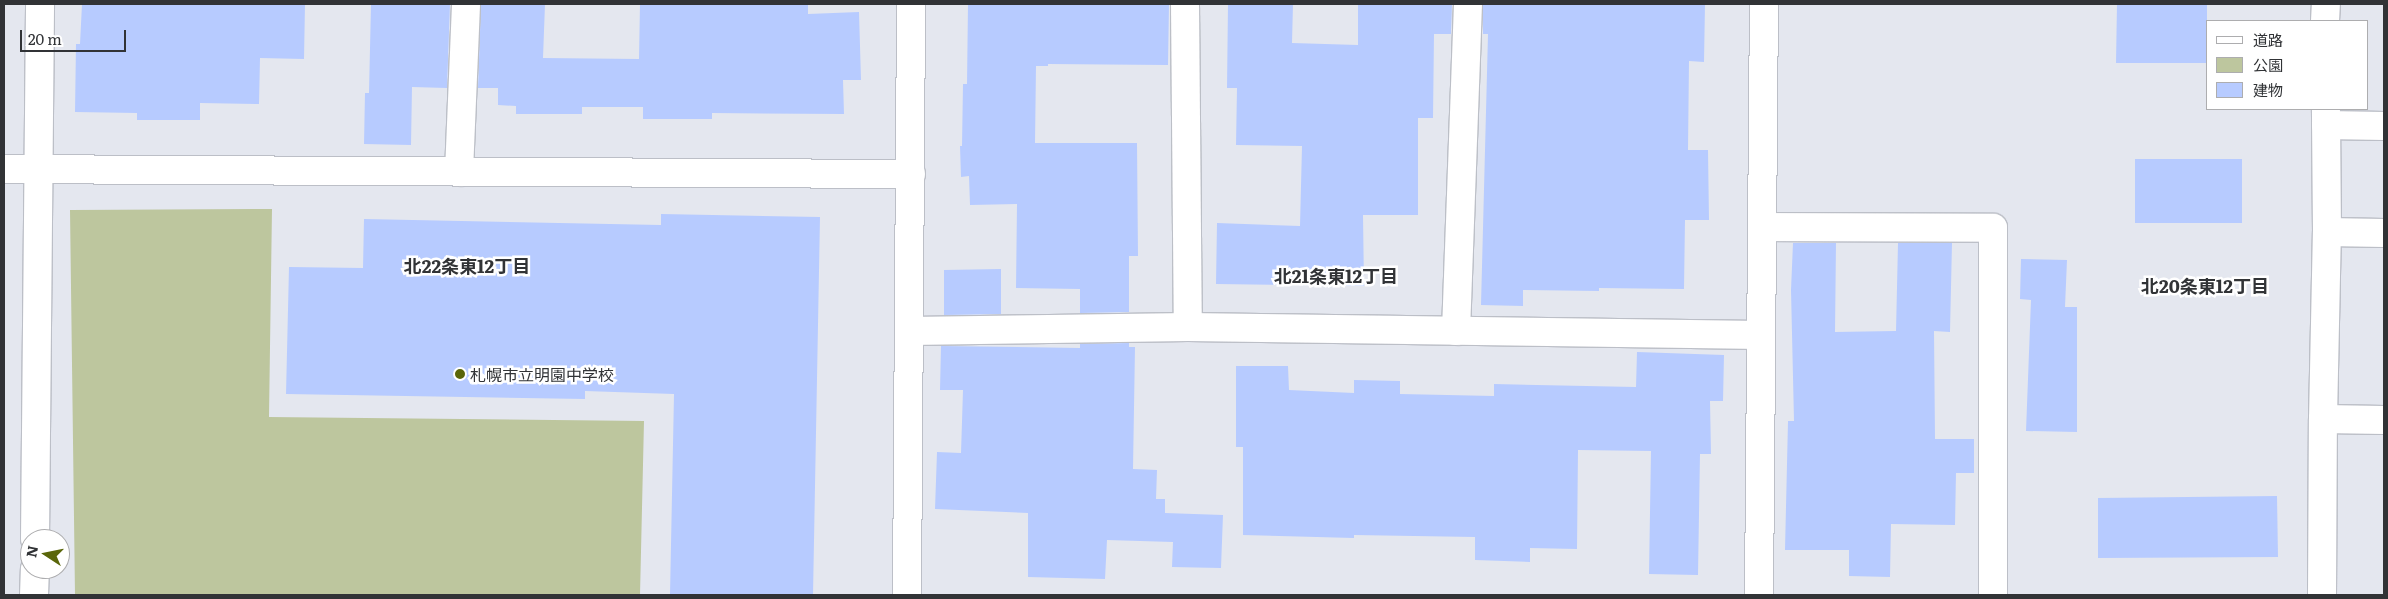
<!DOCTYPE html>
<html>
<head>
<meta charset="utf-8">
<style>
  body { margin:0 }
  #map { position:relative; width:2388px; height:599px; overflow:hidden; background:#e4e7ef; font-family:Literata,"Noto Sans JP",serif }
  div>[style] { position:absolute }
  [style*='--x'] { left:calc(var(--x)*1px); top:calc(var(--y)*1px); width:calc(var(--w)*1px); rotate:calc(var(--a)*1deg) }
  .green>* { inset:0; background:#bdc69e }
  .building>* { inset:0; background:#b7cbff }
  .roads { filter:drop-shadow(1px 0 #bcbfc7) drop-shadow(-1px 0 #bcbfc7) drop-shadow(0 1px #bcbfc7) drop-shadow(0 -1px #bcbfc7) }
  .street>* { height:28px; margin:-14px; padding:0 14px; transform-origin:14px; border-radius:14px; background:#fff }
  .dots>* { width:14px; height:14px; translate:-50% -50%; box-sizing:border-box; border:2px solid #fff; border-radius:50% }
  span { translate:-50% -50%; white-space:nowrap; text-align:center; line-height:1.15; -webkit-text-stroke:5px #fff; paint-order:stroke }
  .poi-label { font-size:16px; color:#313336 }
  .left { translate:0 -50%; text-align:left }
  .neighbourhood-label { font-size:18px; color:#313336; font-weight:700 }
  .frame { position:absolute; inset:0; border:5px solid #313336; pointer-events:none }
  .legend { position:absolute; left:2206px; top:20px; width:162px; height:90px; box-sizing:border-box; background:#fff; border:1px solid #adadaf; margin:0; padding:6px 9px; list-style:none; font-size:15px; color:#313336 }
  .legend li { display:flex; align-items:center; gap:10px; height:25px }
  .legend b { width:25px; border:1px solid #adadaf }
  .north { position:absolute; left:20px; top:529px; width:50px; height:50px; box-sizing:border-box; background:#fff; border:1px solid #adadaf; border-radius:50%; rotate:281deg; font-size:14px; font-weight:700; line-height:20px; text-align:center; color:#313336 }
  .north::after { content:''; display:block; margin:auto; width:18px; height:22px; background:#5a660a; clip-path:polygon(50% 0,100% 100%,50% 72%,0 100%) }
  .scale { position:absolute; left:20px; top:30px; width:106px; height:22px; box-sizing:border-box; border:2px solid #313336; border-top:0; padding-left:6px; font-size:15px; line-height:18px; white-space:nowrap; color:#313336; -webkit-text-stroke:4px #fff; paint-order:stroke }
</style>
</head>
<body>
<div id="map">
  <div class="green">
    <div style="clip-path:polygon(272px 209px,269px 417px,644px 421px,640px 595px,75px 595px,70px 210px)"></div>
  </div>
  <div class="building">
    <div style="clip-path:polygon(82px 4px,305px 4px,304px 59px,260px 58px,259px 104px,200px 103px,200px 120px,137px 120px,137px 113px,75px 112px,76px 44px,80px 44px)"></div>
    <div style="clip-path:polygon(371px 4px,450px 4px,447px 88px,412px 87px,411px 145px,364px 144px,365px 93px,369px 93px)"></div>
    <div style="clip-path:polygon(481px 4px,545px 4px,543px 58px,639px 59px,640px 4px,808px 4px,808px 14px,859px 12px,861px 80px,843px 80px,844px 114px,712px 113px,712px 119px,643px 119px,643px 107px,582px 107px,582px 114px,516px 114px,516px 106px,498px 105px,498px 88px,478px 88px)"></div>
    <div style="clip-path:polygon(968px 4px,1169px 4px,1168px 65px,1048px 64px,1048px 66px,1036px 66px,1035px 143px,1137px 143px,1138px 256px,1129px 256px,1129px 312px,1080px 313px,1080px 289px,1016px 288px,1017px 204px,970px 205px,969px 176px,961px 177px,960px 146px,962px 146px,963px 84px,967px 84px)"></div>
    <div style="clip-path:polygon(1228px 4px,1293px 4px,1292px 43px,1358px 45px,1358px 4px,1452px 4px,1451px 34px,1434px 34px,1433px 118px,1418px 118px,1418px 215px,1363px 215px,1364px 286px,1216px 284px,1217px 223px,1300px 226px,1302px 146px,1236px 145px,1237px 88px,1227px 88px)"></div>
    <div style="clip-path:polygon(1483px 4px,1705px 4px,1704px 62px,1689px 61px,1688px 150px,1708px 150px,1709px 220px,1685px 220px,1684px 289px,1599px 288px,1599px 291px,1523px 290px,1523px 306px,1481px 305px,1488px 34px,1483px 34px)"></div>
    <div style="clip-path:polygon(2117px 4px,2207px 4px,2207px 63px,2116px 63px)"></div>
    <div style="clip-path:polygon(2135px 159px,2242px 159px,2242px 223px,2135px 223px)"></div>
    <div style="clip-path:polygon(661px 214px,820px 217px,813px 595px,670px 595px,674px 394px,585px 391px,585px 399px,286px 394px,289px 267px,363px 268px,364px 219px,661px 225px)"></div>
    <div style="clip-path:polygon(1793px 243px,1836px 243px,1835px 332px,1896px 331px,1898px 243px,1952px 243px,1950px 332px,1934px 331px,1935px 439px,1974px 439px,1974px 473px,1956px 473px,1955px 525px,1891px 524px,1890px 577px,1849px 576px,1849px 550px,1785px 550px,1788px 421px,1794px 421px,1791px 290px)"></div>
    <div style="clip-path:polygon(2021px 259px,2067px 260px,2065px 307px,2077px 307px,2077px 432px,2026px 431px,2031px 300px,2020px 299px)"></div>
    <div style="clip-path:polygon(1001px 269px,1001px 314px,944px 315px,944px 270px)"></div>
    <div style="clip-path:polygon(1129px 343px,1129px 347px,1135px 347px,1133px 469px,1157px 470px,1156px 499px,1165px 499px,1165px 513px,1223px 515px,1221px 568px,1172px 567px,1173px 542px,1107px 540px,1105px 579px,1028px 577px,1028px 513px,935px 509px,937px 452px,961px 453px,963px 390px,940px 390px,941px 346px,1080px 348px,1080px 344px)"></div>
    <div style="clip-path:polygon(1637px 352px,1724px 355px,1723px 401px,1710px 401px,1711px 454px,1700px 454px,1698px 575px,1649px 574px,1651px 451px,1578px 450px,1577px 549px,1530px 548px,1530px 562px,1475px 560px,1475px 537px,1354px 535px,1354px 538px,1243px 535px,1243px 447px,1236px 447px,1236px 366px,1288px 366px,1289px 390px,1354px 393px,1354px 380px,1400px 381px,1400px 394px,1494px 396px,1494px 384px,1636px 387px)"></div>
    <div style="clip-path:polygon(2277px 496px,2278px 557px,2098px 558px,2098px 498px)"></div>
  </div>
  <div class="roads">
    <div class="street">
      <div style="--x:1185;--y:4;--w:323;--a:89.5"></div>
      <div style="--x:2325;--y:21;--w:17;--a:-87"></div>
      <div style="--x:2326;--y:125;--w:58;--a:1"></div>
      <div style="--x:4;--y:169;--w:907;--a:0.32"></div>
      <div style="--x:459;--y:172;--w:168;--a:-87.6"></div>
      <div style="--x:1762;--y:227;--w:231;--a:0.2"></div>
      <div style="--x:1993;--y:228;--w:367;--a:90"></div>
      <div style="--x:2327;--y:232;--w:57;--a:1"></div>
      <div style="--x:910;--y:331;--w:278;--a:-0.8"></div>
      <div style="--x:1188;--y:327;--w:573;--a:0.8"></div>
      <div style="--x:1456;--y:331;--w:327;--a:-87.9"></div>
      <div style="--x:2323;--y:419;--w:61;--a:0.9"></div>
      <div style="--x:35;--y:539;--w:535;--a:-89.46"></div>
      <div style="--x:34;--y:595;--w:26;--a:-88"></div>
      <div style="--x:907;--y:595;--w:591;--a:-89.61"></div>
      <div style="--x:1759;--y:595;--w:591;--a:-89.52"></div>
      <div style="--x:2322;--y:595;--w:176;--a:-89.7"></div>
      <div style="--x:2323;--y:419;--w:187;--a:-88.8"></div>
      <div style="--x:2327;--y:232;--w:123;--a:-90.5"></div>
    </div>
  </div>
  <div class="dots">
    <div style="left:460px;top:374px;background:#5a660a"></div>
  </div>
  <div class="poi-label">
    <span class="left" style="left:470px;top:374px">札幌市立明園中学校</span>
  </div>
  <div class="neighbourhood-label">
    <span style="left:467px;top:266px">北22条東12丁目</span>
    <span style="left:1336px;top:276px">北21条東12丁目</span>
    <span style="left:2205px;top:286px">北20条東12丁目</span>
  </div>
  <div class="frame"></div>
  <ul class="legend">
  <li><b style="height:6px;background:#fff"></b>道路</li>
  <li><b style="height:14px;background:#bdc69e"></b>公園</li>
  <li><b style="height:14px;background:#b7cbff"></b>建物</li>
  </ul>
  <div class="north">N</div>
  <div class="scale">20 m</div>
</div>
</body>
</html>
